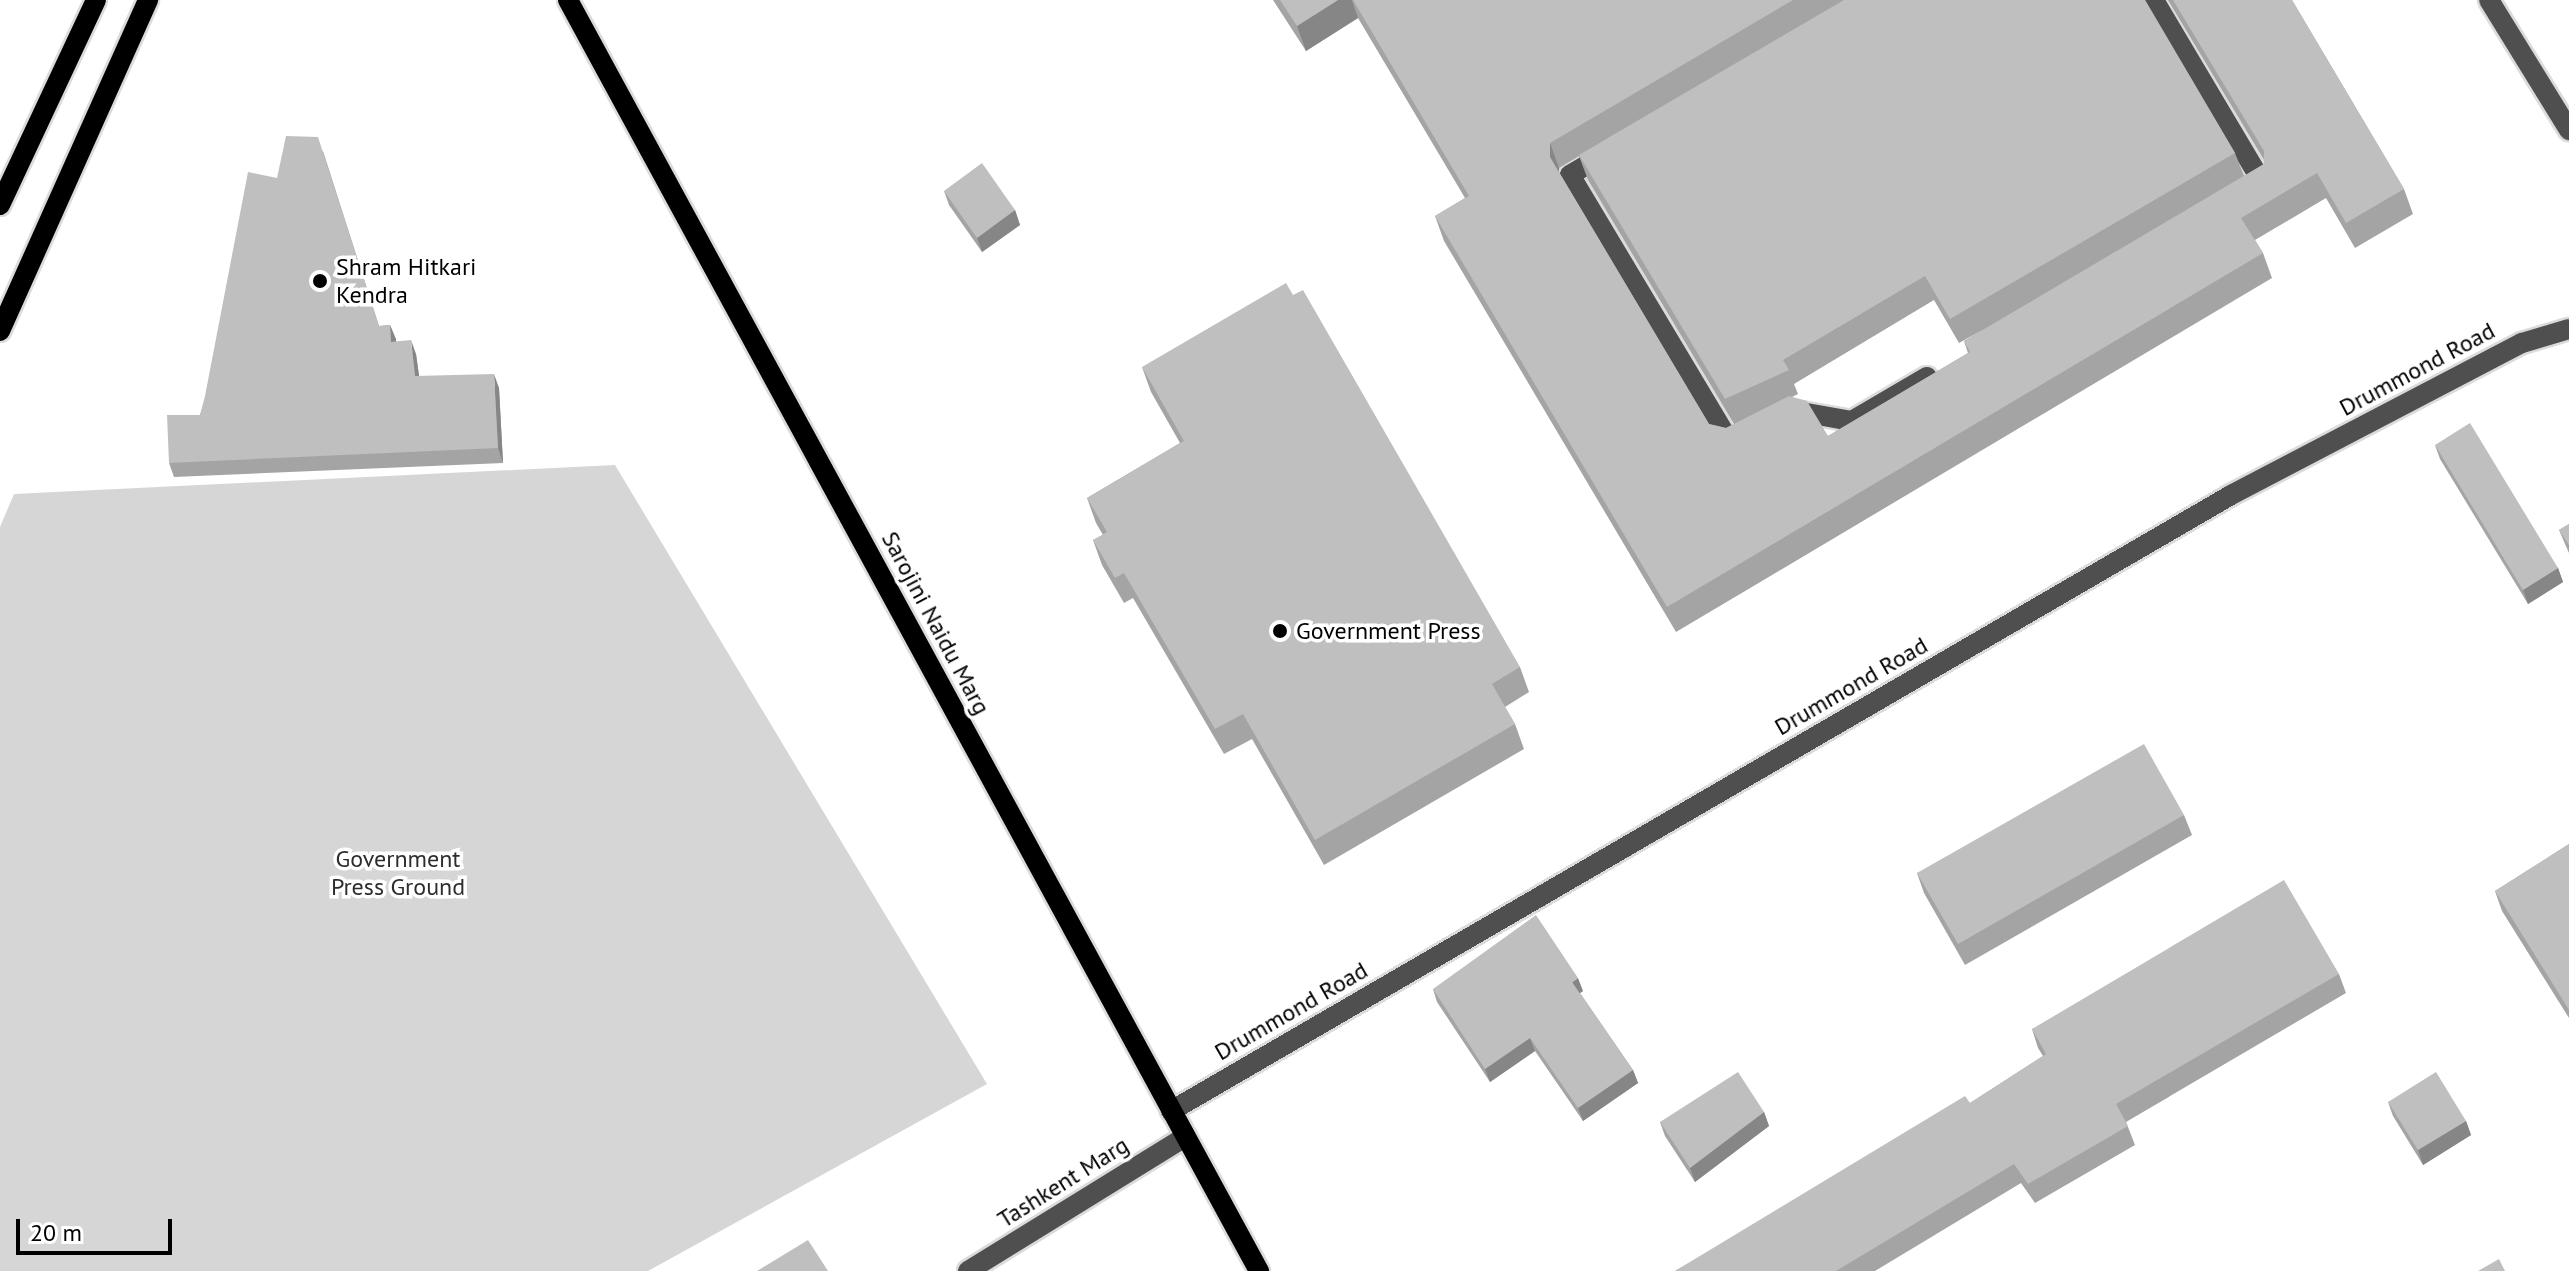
<!DOCTYPE html>
<html>
<head>
<meta charset="utf-8">
<style>
  body { margin:0 }
  #map { position:relative; width:2569px; height:1271px; overflow:hidden; background:#fff; font-family:"PT Sans",sans-serif }
  div>[style] { position:absolute }
  [style*='--x'] { left:calc(var(--x)*1px); top:calc(var(--y)*1px); width:calc(var(--w)*1px); rotate:calc(var(--a)*1deg) }
  .green>* { inset:0; background:#d6d6d6 }
  .roads { filter:drop-shadow(2px 0 #dbdbdb) drop-shadow(-2px 0 #dbdbdb) drop-shadow(0 2px #dbdbdb) drop-shadow(0 -2px #dbdbdb) }
  .minor>* { height:20px; margin:-10px; padding:0 10px; transform-origin:10px; border-radius:10px; background:#4f4f4f }
  .major>* { height:20px; margin:-10px; padding:0 10px; transform-origin:10px; border-radius:10px; background:#000 }
  .wall>* { inset:0; background:#a4a4a4 }
  .shaded-wall>* { inset:0; background:#868686 }
  .building>* { inset:0; background:#bfbfbf }
  .dots>* { width:22px; height:22px; translate:-50% -50%; box-sizing:border-box; border:4px solid #fff; border-radius:50% }
  span { translate:-50% -50%; white-space:nowrap; text-align:center; line-height:1.15; -webkit-text-stroke:7px #fff; paint-order:stroke }
  .poi-label { font-size:24px; color:#000 }
  .left { translate:0 -50%; text-align:left }
  .street-label { font-size:24px; color:#000 }
  .park-label { font-size:24px; color:#2d2d2d }
  .scale { position:absolute; left:16px; top:1219px; width:156px; height:36px; box-sizing:border-box; border:4px solid #000; border-top:0; padding-left:10px; font-size:24px; line-height:28px; white-space:nowrap; color:#000; -webkit-text-stroke:6px #fff; paint-order:stroke }
</style>
</head>
<body>
<div id="map">
  <div class="green">
    <div style="clip-path:polygon(615px 465px,987px 1084px,648px 1271px,0 1271px,0 527px,14px 494px)"></div>
  </div>
  <div class="roads">
    <div class="minor">
      <div style="--x:2154;--y:0;--w:212;--a:59.3"></div>
      <div style="--x:2262;--y:182;--w:11;--a:153"></div>
      <div style="--x:2489;--y:0;--w:153;--a:58.4"></div>
      <div style="--x:1607;--y:153;--w:43;--a:149.3"></div>
      <div style="--x:1570;--y:175;--w:310;--a:59.1"></div>
      <div style="--x:1729;--y:441;--w:12;--a:-24"></div>
      <div style="--x:1790;--y:410;--w:63;--a:10.1"></div>
      <div style="--x:1852;--y:421;--w:87;--a:-30.4"></div>
      <div style="--x:1171;--y:1111;--w:1226;--a:-30.16"></div>
      <div style="--x:2231;--y:495;--w:328;--a:-27.6"></div>
      <div style="--x:2522;--y:343;--w:49;--a:-16.6"></div>
      <div style="--x:968;--y:1271;--w:255;--a:-31.7"></div>
    </div>
    <div class="major">
      <div style="--x:568;--y:0;--w:1447;--a:61.47"></div>
      <div style="--x:0;--y:205;--w:226;--a:-64.9"></div>
      <div style="--x:0;--y:331;--w:363;--a:-65.9"></div>
    </div>
  </div>
  <div class="wall">
    <div style="clip-path:polygon(evenodd,1273px 0,2145px 0,2235px 153px,2244px 176px,2264px 164px,2264px 160px,2168px 0,2292px 0,2404px 189px,2413px 214px,2355px 248px,2326px 198px,2255px 240px,2263px 253px,2272px 278px,1676px 632px,1444px 241px,1435px 216px,1465px 198px,1358px 18px,1306px 51px,1273px 0,1579px 156px,1588px 180px,1734px 424px,1726px 428px,1709px 424px,1559px 172px,1559px 168px,1579px 156px,1273px 0,1934px 300px,1959px 343px,1984px 329px,1964px 341px,1968px 353px,1828px 436px,1792px 397px,1798px 394px,1794px 384px,1934px 300px)"></div>
    <div style="clip-path:polygon(323px 151px,379px 326px,390px 325px,396px 341px,416px 354px,419px 376px,499px 388px,503px 463px,174px 477px,169px 463px,200px 415px,277px 178px)"></div>
    <div style="clip-path:polygon(944px 191px,1015px 210px,1020px 225px,982px 252px,949px 205px)"></div>
    <div style="clip-path:polygon(1142px 367px,1520px 667px,1529px 692px,1505px 707px,1515px 724px,1524px 749px,1324px 865px,1252px 739px,1224px 754px,1133px 598px,1124px 603px,1102px 565px,1093px 540px,1103px 535px,1096px 523px,1087px 498px,1180px 443px,1151px 392px)"></div>
    <div style="clip-path:polygon(2435px 445px,2558px 568px,2563px 582px,2528px 604px,2440px 459px)"></div>
    <div style="clip-path:polygon(2569px 524px,2569px 553px,2559px 530px)"></div>
    <div style="clip-path:polygon(2184px 815px,2192px 835px,1965px 965px,1924px 893px,1917px 873px)"></div>
    <div style="clip-path:polygon(2569px 844px,2569px 1018px,2502px 911px,2495px 891px)"></div>
    <div style="clip-path:polygon(2339px 974px,2346px 993px,2126px 1122px,2135px 1145px,2035px 1203px,2021px 1183px,1875px 1271px,1675px 1271px,1970px 1103px,2043px 1056px,2038px 1048px,2032px 1029px)"></div>
    <div style="clip-path:polygon(1433px 989px,1583px 991px,1580px 993px,1633px 1070px,1638px 1083px,1583px 1121px,1535px 1051px,1490px 1082px,1437px 1002px)"></div>
    <div style="clip-path:polygon(2388px 1102px,2466px 1121px,2471px 1135px,2423px 1165px,2393px 1116px)"></div>
    <div style="clip-path:polygon(1764px 1112px,1769px 1126px,1695px 1182px,1665px 1136px,1660px 1122px)"></div>
  </div>
  <div class="shaded-wall">
    <div style="clip-path:polygon(1338px 0,1352px 0,1358px 18px,1306px 51px,1297px 26px)"></div>
    <div style="clip-path:polygon(1550px 143px,1559px 168px,1559px 182px,1550px 157px)"></div>
    <div style="clip-path:polygon(1015px 210px,1020px 225px,982px 252px,977px 238px)"></div>
    <div style="clip-path:polygon(390px 325px,396px 339px,396px 356px,391px 342px)"></div>
    <div style="clip-path:polygon(411px 340px,416px 354px,421px 390px,415px 376px)"></div>
    <div style="clip-path:polygon(494px 374px,499px 388px,503px 463px,498px 448px)"></div>
    <div style="clip-path:polygon(2558px 568px,2563px 582px,2528px 604px,2523px 590px)"></div>
    <div style="clip-path:polygon(1578px 978px,1583px 991px,1577px 995px,1572px 982px)"></div>
    <div style="clip-path:polygon(1530px 1038px,1535px 1051px,1490px 1082px,1485px 1069px)"></div>
    <div style="clip-path:polygon(1633px 1070px,1638px 1083px,1583px 1121px,1578px 1108px)"></div>
    <div style="clip-path:polygon(1764px 1112px,1769px 1126px,1695px 1182px,1690px 1168px)"></div>
    <div style="clip-path:polygon(2466px 1121px,2471px 1135px,2423px 1165px,2418px 1150px)"></div>
  </div>
  <div class="building">
    <div style="clip-path:polygon(1280px 0,1338px 0,1297px 26px)"></div>
    <div style="clip-path:polygon(1353px 0,1793px 0,1550px 143px,1550px 157px,1709px 424px,1726px 428px,1789px 396px,1807px 401px,1828px 436px,1970px 352px,1964px 341px,2264px 164px,2264px 151px,2173px 0,2292px 0,2404px 189px,2346px 223px,2317px 173px,2241px 218px,2263px 253px,1667px 607px,1435px 216px,1469px 196px)"></div>
    <div style="clip-path:polygon(1844px 0,2145px 0,2235px 153px,1950px 319px,1925px 276px,1783px 360px,1789px 370px,1725px 399px,1579px 155px)"></div>
    <div style="clip-path:polygon(286px 136px,318px 137px,379px 326px,390px 325px,391px 342px,411px 340px,415px 376px,494px 374px,498px 448px,169px 463px,167px 415px,200px 415px,205px 396px,248px 172px,277px 178px)"></div>
    <div style="clip-path:polygon(982px 163px,1015px 210px,977px 238px,944px 191px)"></div>
    <div style="clip-path:polygon(1286px 283px,1293px 295px,1303px 290px,1520px 667px,1492px 684px,1515px 724px,1315px 840px,1243px 714px,1215px 729px,1124px 573px,1115px 578px,1093px 540px,1107px 532px,1087px 498px,1184px 441px,1142px 367px)"></div>
    <div style="clip-path:polygon(2470px 423px,2558px 568px,2523px 590px,2435px 445px)"></div>
    <div style="clip-path:polygon(2569px 524px,2569px 545px,2559px 530px)"></div>
    <div style="clip-path:polygon(2144px 744px,2184px 815px,1958px 944px,1917px 873px)"></div>
    <div style="clip-path:polygon(2569px 844px,2569px 1010px,2495px 891px)"></div>
    <div style="clip-path:polygon(2284px 880px,2339px 974px,2116px 1104px,2128px 1126px,2028px 1184px,2014px 1164px,1836px 1271px,1675px 1271px,1965px 1096px,1970px 1103px,2046px 1054px,2032px 1029px)"></div>
    <div style="clip-path:polygon(1536px 915px,1578px 978px,1572px 982px,1633px 1070px,1578px 1108px,1530px 1038px,1485px 1069px,1433px 989px)"></div>
    <div style="clip-path:polygon(1738px 1072px,1764px 1112px,1690px 1168px,1660px 1122px)"></div>
    <div style="clip-path:polygon(2436px 1072px,2466px 1121px,2418px 1150px,2388px 1102px)"></div>
    <div style="clip-path:polygon(808px 1240px,828px 1271px,757px 1271px)"></div>
    <div style="clip-path:polygon(2499px 1259px,2505px 1271px,2478px 1271px)"></div>
  </div>
  <div class="dots">
    <div style="left:320px;top:281px;background:#000"></div>
    <div style="left:1280px;top:631px;background:#000"></div>
  </div>
  <div class="poi-label">
    <span class="left" style="left:336px;top:281px">Shram Hitkari<br>Kendra</span>
    <span class="left" style="left:1296px;top:631px">Government Press</span>
  </div>
  <div class="street-label">
    <span style="left:2417px;top:369px;rotate:-28deg">Drummond Road</span>
    <span style="left:936px;top:623px;rotate:62deg">Sarojini Naidu Marg</span>
    <span style="left:1851px;top:686px;rotate:-30deg">Drummond Road</span>
    <span style="left:1291px;top:1011px;rotate:-30deg">Drummond Road</span>
    <span style="left:1063px;top:1182px;rotate:-32deg">Tashkent Marg</span>
  </div>
  <div class="park-label">
    <span style="left:398px;top:873px">Government<br>Press Ground</span>
  </div>
  <div class="scale">20 m</div>
</div>
</body>
</html>
